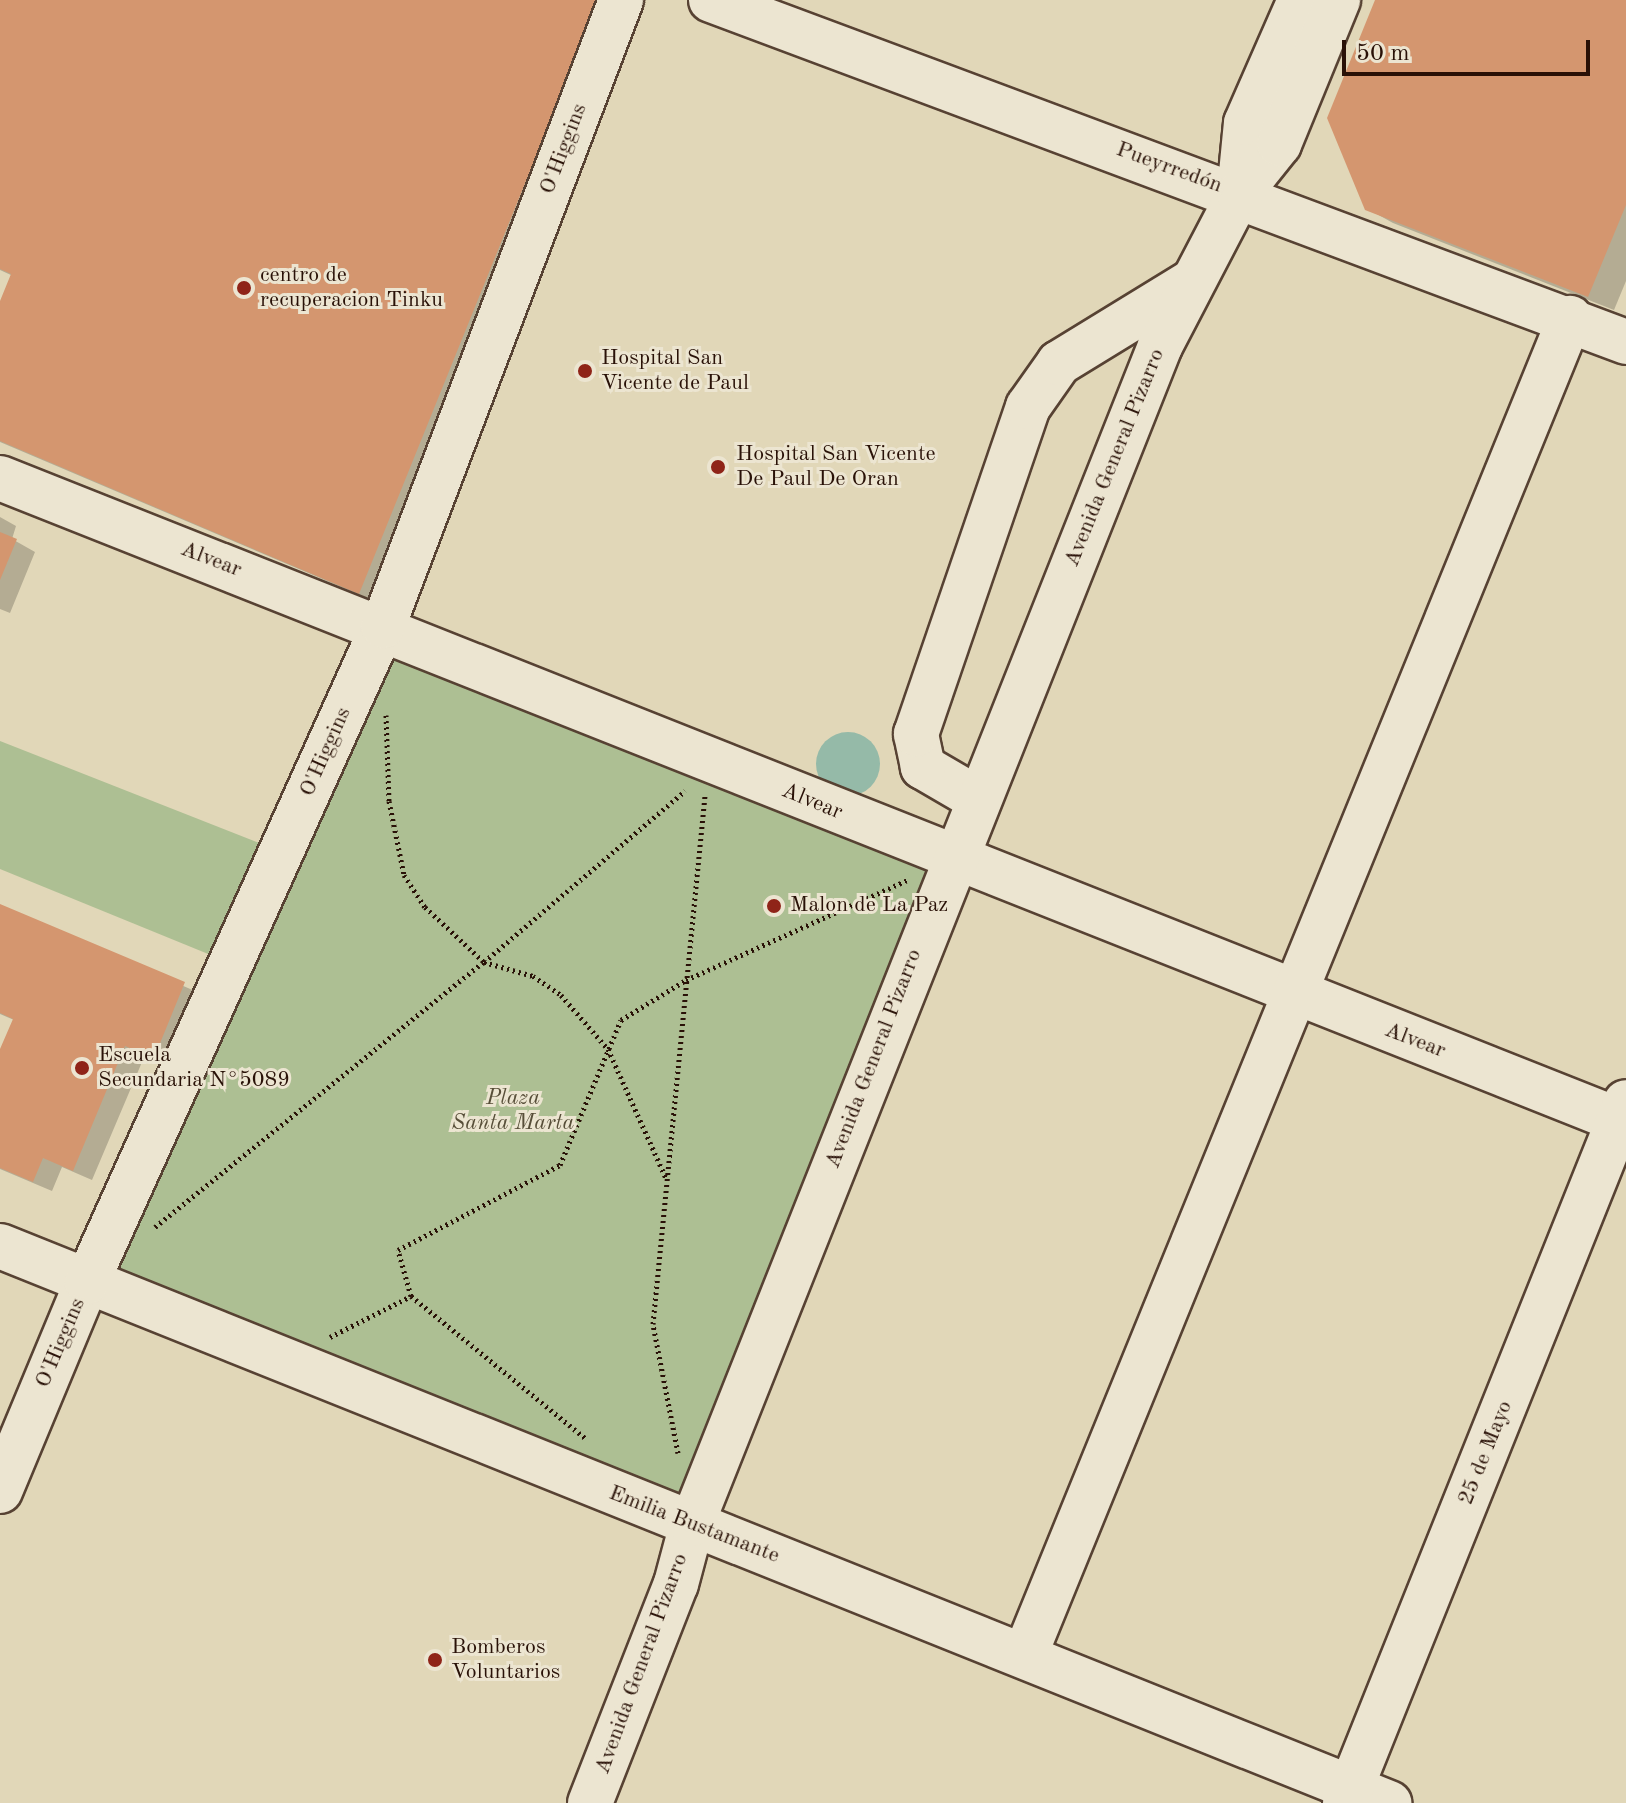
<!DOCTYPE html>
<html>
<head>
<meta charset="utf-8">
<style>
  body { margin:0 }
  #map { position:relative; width:1626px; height:1803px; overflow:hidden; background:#e1d7b8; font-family:"Old Standard TT",serif }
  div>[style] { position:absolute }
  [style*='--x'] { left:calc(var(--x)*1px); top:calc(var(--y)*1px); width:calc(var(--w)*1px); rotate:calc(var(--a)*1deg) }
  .green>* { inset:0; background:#adbf93 }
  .water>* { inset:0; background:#95baa8 }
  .round { border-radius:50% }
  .shadow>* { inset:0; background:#0003 }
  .building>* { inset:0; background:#d4966f }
  .path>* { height:5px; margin-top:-2.5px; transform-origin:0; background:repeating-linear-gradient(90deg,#291107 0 2px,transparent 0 6px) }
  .roads { filter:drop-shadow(2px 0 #574233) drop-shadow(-2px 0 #574233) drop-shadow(0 2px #574233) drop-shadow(0 -2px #574233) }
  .minor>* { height:44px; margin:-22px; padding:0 22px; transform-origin:22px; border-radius:22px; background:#ece5d1 }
  .dots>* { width:22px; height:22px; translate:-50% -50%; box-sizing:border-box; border:4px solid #ece5d1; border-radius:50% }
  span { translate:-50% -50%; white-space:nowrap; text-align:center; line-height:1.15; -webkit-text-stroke:6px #ece5d1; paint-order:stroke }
  .street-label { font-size:22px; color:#291107 }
  .poi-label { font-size:22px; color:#291107 }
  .left { translate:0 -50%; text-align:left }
  .park-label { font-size:22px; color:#574e38; font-style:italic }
  .scale { position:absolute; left:1342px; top:40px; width:248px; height:36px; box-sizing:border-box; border:4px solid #291107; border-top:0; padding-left:10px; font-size:24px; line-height:28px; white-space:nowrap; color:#291107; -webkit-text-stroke:6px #ece5d1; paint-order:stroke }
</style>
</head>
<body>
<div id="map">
  <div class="green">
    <div style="clip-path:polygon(383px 626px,952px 860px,692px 1524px,87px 1282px)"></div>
    <div style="clip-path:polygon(0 741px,267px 846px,218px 958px,0 869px)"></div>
  </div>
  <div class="water">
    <div class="round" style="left:816px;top:732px;width:64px;height:64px"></div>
  </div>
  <div class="shadow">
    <div style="clip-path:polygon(0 0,620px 0,379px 603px,0 442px,0 306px,13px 276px,0 270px)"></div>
    <div style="clip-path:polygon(1377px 0,1626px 0,1626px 281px,1614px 310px,1393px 223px,1366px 208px)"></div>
    <div style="clip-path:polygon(0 517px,16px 526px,12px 539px,35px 552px,10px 613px,0 609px)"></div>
    <div style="clip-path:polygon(0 906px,204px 995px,173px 1067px,145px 1055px,92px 1180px,62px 1167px,52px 1191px,0 1169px,0 1054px,14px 1020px,0 1014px)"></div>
  </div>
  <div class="building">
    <div style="clip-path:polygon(0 0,599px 0,359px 594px,0 441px,0 301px,11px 274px,0 269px)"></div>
    <div style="clip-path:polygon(1375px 0,1626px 0,1626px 205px,1588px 297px,1365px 210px,1327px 118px)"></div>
    <div style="clip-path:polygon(0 532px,17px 539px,0 580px)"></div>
    <div style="clip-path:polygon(0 904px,185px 982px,154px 1058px,125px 1046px,73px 1171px,43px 1158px,33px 1182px,0 1168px,0 1049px,13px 1019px,0 1013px)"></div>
  </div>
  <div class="path">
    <div style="--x:386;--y:715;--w:86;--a:88"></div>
    <div style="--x:389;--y:801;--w:76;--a:78.5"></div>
    <div style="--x:404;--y:875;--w:38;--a:57"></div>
    <div style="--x:425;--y:907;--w:81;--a:43"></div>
    <div style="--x:484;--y:962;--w:51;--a:15.9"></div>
    <div style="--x:533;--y:976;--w:34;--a:34"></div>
    <div style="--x:561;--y:995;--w:72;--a:49"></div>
    <div style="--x:608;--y:1049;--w:141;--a:65.8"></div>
    <div style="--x:155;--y:1227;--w:422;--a:-38.9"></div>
    <div style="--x:484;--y:962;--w:264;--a:-40.4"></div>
    <div style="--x:411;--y:1296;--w:225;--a:39.2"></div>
    <div style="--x:330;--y:1337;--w:91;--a:-26.8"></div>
    <div style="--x:411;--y:1296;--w:48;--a:-105.8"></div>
    <div style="--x:398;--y:1250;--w:183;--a:-27.7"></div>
    <div style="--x:560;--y:1165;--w:157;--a:-67.2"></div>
    <div style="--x:621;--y:1020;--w:76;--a:-31.6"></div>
    <div style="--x:686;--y:980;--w:243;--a:-24.3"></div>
    <div style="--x:678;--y:1453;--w:131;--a:-101"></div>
    <div style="--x:653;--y:1324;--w:531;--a:-84.38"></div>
  </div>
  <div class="roads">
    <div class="minor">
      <div style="--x:711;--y:0;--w:977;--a:20.49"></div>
      <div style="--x:1239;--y:194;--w:71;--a:-84.4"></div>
      <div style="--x:1246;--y:123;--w:134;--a:-66.3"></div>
      <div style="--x:0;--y:478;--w:1749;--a:21.64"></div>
      <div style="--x:978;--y:799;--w:64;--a:-149.8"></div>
      <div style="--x:923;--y:767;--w:34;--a:-102"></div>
      <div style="--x:916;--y:734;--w:346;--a:-71.1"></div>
      <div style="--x:1028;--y:407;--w:54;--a:-54.8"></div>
      <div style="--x:1059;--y:363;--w:155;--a:-31.5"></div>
      <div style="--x:0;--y:1246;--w:1497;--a:21.85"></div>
      <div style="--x:0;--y:1491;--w:226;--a:-67.4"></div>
      <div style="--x:87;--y:1282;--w:720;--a:-65.71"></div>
      <div style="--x:383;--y:626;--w:670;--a:-69.18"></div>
      <div style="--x:1025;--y:1655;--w:1444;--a:-67.82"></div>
      <div style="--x:590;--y:1803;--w:235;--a:-68.6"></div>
      <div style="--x:676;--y:1584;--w:62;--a:-75.1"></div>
      <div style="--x:692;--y:1524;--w:1268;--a:-68.33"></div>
      <div style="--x:1160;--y:346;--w:171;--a:-62.5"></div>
      <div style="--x:1239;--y:194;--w:64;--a:-51.3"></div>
      <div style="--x:1279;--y:144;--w:156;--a:-67.7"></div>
      <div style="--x:1345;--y:1803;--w:755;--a:-68.16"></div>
    </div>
  </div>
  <div class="dots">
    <div style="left:244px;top:288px;background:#8f2418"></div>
    <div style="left:585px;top:371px;background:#8f2418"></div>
    <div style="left:718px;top:467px;background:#8f2418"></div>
    <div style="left:774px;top:906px;background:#8f2418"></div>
    <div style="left:82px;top:1068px;background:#8f2418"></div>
    <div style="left:435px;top:1660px;background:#8f2418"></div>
  </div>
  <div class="street-label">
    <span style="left:564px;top:149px;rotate:-69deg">O'Higgins</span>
    <span style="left:1169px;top:168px;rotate:20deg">Pueyrredón</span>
    <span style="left:1115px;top:458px;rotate:-68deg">Avenida General Pizarro</span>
    <span style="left:211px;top:560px;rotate:21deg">Alvear</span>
    <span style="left:326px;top:752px;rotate:-66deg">O'Higgins</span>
    <span style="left:812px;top:802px;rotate:22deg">Alvear</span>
    <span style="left:1415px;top:1041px;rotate:21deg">Alvear</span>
    <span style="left:874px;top:1059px;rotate:-69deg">Avenida General Pizarro</span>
    <span style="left:61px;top:1343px;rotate:-67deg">O'Higgins</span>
    <span style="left:1486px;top:1453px;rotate:-68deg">25 de Mayo</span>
    <span style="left:694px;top:1525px;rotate:21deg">Emilia Bustamante</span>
    <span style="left:642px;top:1664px;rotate:-70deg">Avenida General Pizarro</span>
  </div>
  <div class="poi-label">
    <span class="left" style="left:260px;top:288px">centro de<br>recuperacion Tinku</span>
    <span class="left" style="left:601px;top:371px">Hospital San<br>Vicente de Paul</span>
    <span class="left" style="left:736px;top:467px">Hospital San Vicente<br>De Paul De Oran</span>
    <span class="left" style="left:790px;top:906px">Malon de La Paz</span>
    <span class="left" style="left:98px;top:1068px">Escuela<br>Secundaria N°5089</span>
    <span class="left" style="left:451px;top:1660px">Bomberos<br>Voluntarios</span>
  </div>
  <div class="park-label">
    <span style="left:513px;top:1111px">Plaza<br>Santa Marta</span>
  </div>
  <div class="scale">50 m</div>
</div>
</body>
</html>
